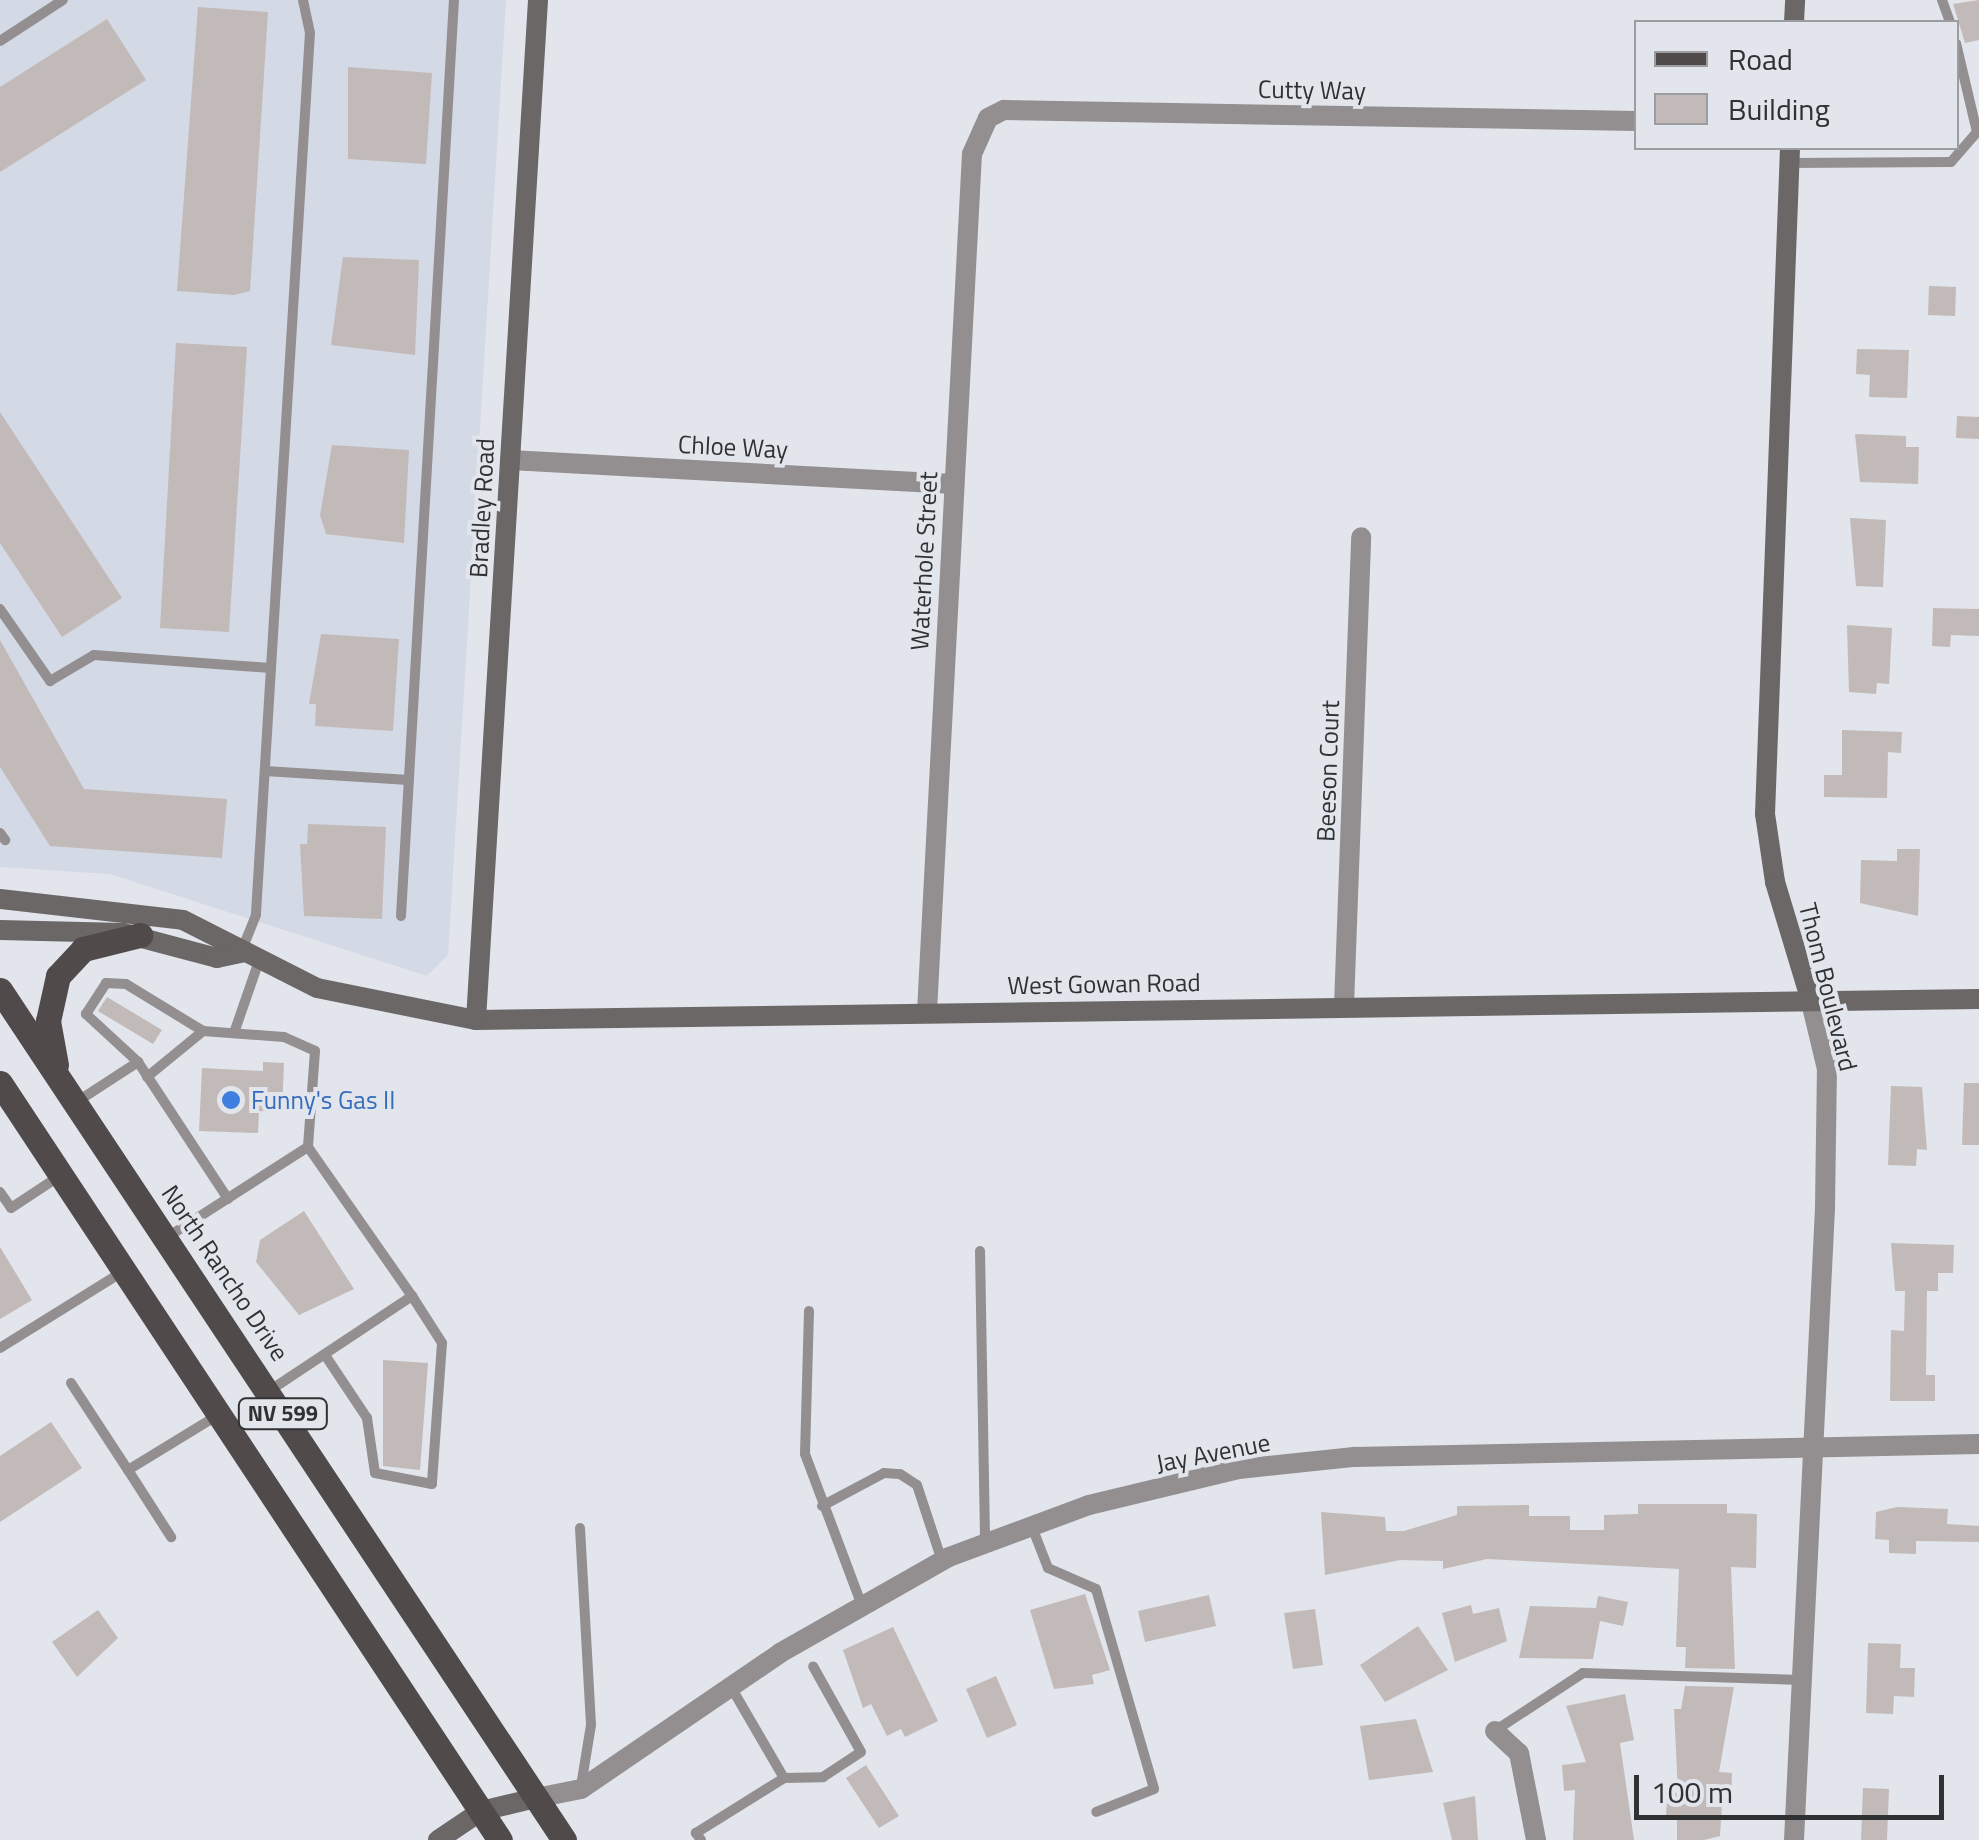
<!DOCTYPE html>
<html>
<head>
<meta charset="utf-8">
<style>
  body { margin:0 }
  #map { position:relative; width:1979px; height:1840px; overflow:hidden; background:#e2e5eb; font-family:"Titillium Web",sans-serif }
  div>[style] { position:absolute }
  [style*='--x'] { left:calc(var(--x)*1px); top:calc(var(--y)*1px); width:calc(var(--w)*1px); rotate:calc(var(--a)*1deg) }
  .built>* { inset:0; background:#d3d9e5 }
  .building>* { inset:0; background:#c2bab8 }
  .lane>* { height:10px; margin:-5px; padding:0 5px; transform-origin:5px; border-radius:5px; background:#938f90 }
  .street>* { height:20px; margin:-10px; padding:0 10px; transform-origin:10px; border-radius:10px; background:#938f90 }
  .secondary>* { height:20px; margin:-10px; padding:0 10px; transform-origin:10px; border-radius:10px; background:#6b6767 }
  .primary>* { height:25px; margin:-12.5px; padding:0 12.5px; transform-origin:12.5px; border-radius:12.5px; background:#504a4b }
  .dots>* { width:28px; height:28px; translate:-50% -50%; box-sizing:border-box; border:5px solid #e2e5eb; border-radius:50% }
  span { translate:-50% -50%; white-space:nowrap; text-align:center; line-height:1.15; -webkit-text-stroke:8px #e2e5eb; paint-order:stroke }
  .shield-label span { padding:2px 8px; background:#e2e5eb; border:2px solid; border-radius:8px; -webkit-text-stroke-width:0 }
  .shield-label { font-size:22px; color:#303133; font-weight:700 }
  .street-label { font-size:25px; color:#303133 }
  .shop-label { font-size:25px; color:#366cbe }
  .left { translate:0 -50%; text-align:left }
  .legend { position:absolute; left:1634px; top:20px; width:325px; height:130px; box-sizing:border-box; background:#e2e5eb; border:2px solid #9b9da1; margin:0; padding:12px 18px; list-style:none; font-size:30px; color:#303133 }
  .legend li { display:flex; align-items:center; gap:20px; height:50px }
  .legend b { width:50px; border:2px solid #9b9da1 }
  .scale { position:absolute; left:1634px; top:1775px; width:310px; height:45px; box-sizing:border-box; border:5px solid #303133; border-top:0; padding-left:12px; font-size:30px; line-height:35px; white-space:nowrap; color:#303133; -webkit-text-stroke:8px #e2e5eb; paint-order:stroke }
</style>
</head>
<body>
<div id="map">
  <div class="built">
    <div style="clip-path:polygon(0 0,506px 0,448px 955px,427px 976px,110px 874px,0 867px)"></div>
  </div>
  <div class="building">
    <div style="clip-path:polygon(1979px 0,1979px 40px,1965px 43px,1953px 4px)"></div>
    <div style="clip-path:polygon(198px 7px,268px 12px,250px 291px,234px 295px,177px 291px)"></div>
    <div style="clip-path:polygon(107px 19px,146px 80px,0 172px,0 87px)"></div>
    <div style="clip-path:polygon(348px 67px,432px 73px,426px 164px,348px 159px)"></div>
    <div style="clip-path:polygon(343px 257px,419px 260px,415px 355px,331px 345px)"></div>
    <div style="clip-path:polygon(1929px 286px,1956px 287px,1955px 316px,1928px 315px)"></div>
    <div style="clip-path:polygon(176px 343px,247px 347px,229px 632px,160px 628px)"></div>
    <div style="clip-path:polygon(1857px 349px,1909px 350px,1907px 398px,1869px 397px,1870px 375px,1856px 374px)"></div>
    <div style="clip-path:polygon(0 412px,122px 598px,62px 637px,0 543px)"></div>
    <div style="clip-path:polygon(1957px 416px,1979px 417px,1979px 439px,1956px 438px)"></div>
    <div style="clip-path:polygon(1855px 434px,1906px 436px,1906px 447px,1919px 447px,1918px 484px,1860px 482px)"></div>
    <div style="clip-path:polygon(332px 445px,409px 450px,404px 543px,326px 534px,320px 515px)"></div>
    <div style="clip-path:polygon(1850px 518px,1886px 520px,1883px 587px,1856px 586px)"></div>
    <div style="clip-path:polygon(1933px 608px,1979px 609px,1979px 636px,1951px 635px,1950px 647px,1932px 646px)"></div>
    <div style="clip-path:polygon(1847px 625px,1892px 628px,1889px 684px,1877px 683px,1876px 694px,1849px 692px)"></div>
    <div style="clip-path:polygon(321px 634px,399px 639px,393px 731px,315px 726px,316px 704px,309px 704px)"></div>
    <div style="clip-path:polygon(0 640px,84px 789px,227px 799px,222px 858px,50px 846px,0 767px)"></div>
    <div style="clip-path:polygon(1842px 730px,1902px 732px,1901px 753px,1888px 752px,1887px 798px,1824px 797px,1824px 775px,1842px 775px)"></div>
    <div style="clip-path:polygon(308px 824px,386px 827px,382px 919px,304px 916px,300px 844px,307px 844px)"></div>
    <div style="clip-path:polygon(1897px 849px,1920px 849px,1918px 916px,1860px 903px,1861px 860px,1897px 861px)"></div>
    <div style="clip-path:polygon(107px 997px,162px 1030px,153px 1044px,98px 1011px)"></div>
    <div style="clip-path:polygon(263px 1062px,284px 1063px,282px 1112px,259px 1111px,258px 1133px,199px 1131px,202px 1068px,263px 1071px)"></div>
    <div style="clip-path:polygon(1964px 1083px,1979px 1083px,1979px 1145px,1962px 1145px)"></div>
    <div style="clip-path:polygon(1891px 1086px,1922px 1087px,1927px 1150px,1917px 1149px,1916px 1166px,1888px 1165px)"></div>
    <div style="clip-path:polygon(304px 1211px,354px 1289px,299px 1315px,256px 1262px,260px 1240px)"></div>
    <div style="clip-path:polygon(1891px 1243px,1954px 1245px,1953px 1273px,1938px 1273px,1938px 1291px,1927px 1291px,1926px 1375px,1935px 1375px,1935px 1401px,1890px 1401px,1891px 1330px,1904px 1331px,1905px 1291px,1895px 1291px)"></div>
    <div style="clip-path:polygon(0 1247px,32px 1300px,0 1319px)"></div>
    <div style="clip-path:polygon(383px 1360px,428px 1363px,420px 1470px,383px 1466px)"></div>
    <div style="clip-path:polygon(51px 1422px,82px 1468px,0 1522px,0 1456px)"></div>
    <div style="clip-path:polygon(1638px 1504px,1727px 1504px,1727px 1513px,1757px 1514px,1756px 1568px,1731px 1567px,1735px 1669px,1685px 1668px,1686px 1647px,1676px 1647px,1679px 1569px,1487px 1559px,1443px 1569px,1443px 1561px,1400px 1560px,1325px 1575px,1321px 1512px,1385px 1517px,1386px 1531px,1404px 1531px,1457px 1515px,1457px 1506px,1529px 1505px,1529px 1516px,1570px 1516px,1570px 1530px,1604px 1530px,1604px 1515px,1638px 1514px)"></div>
    <div style="clip-path:polygon(1897px 1507px,1948px 1509px,1947px 1524px,1979px 1526px,1979px 1542px,1916px 1541px,1916px 1554px,1889px 1553px,1889px 1540px,1875px 1539px,1876px 1512px)"></div>
    <div style="clip-path:polygon(1085px 1594px,1110px 1670px,1092px 1675px,1094px 1684px,1054px 1689px,1030px 1610px)"></div>
    <div style="clip-path:polygon(1209px 1595px,1216px 1626px,1145px 1642px,1138px 1611px)"></div>
    <div style="clip-path:polygon(1598px 1596px,1628px 1602px,1623px 1626px,1600px 1621px,1593px 1659px,1519px 1658px,1530px 1606px,1596px 1608px)"></div>
    <div style="clip-path:polygon(1471px 1605px,1473px 1614px,1499px 1608px,1507px 1641px,1455px 1662px,1442px 1613px)"></div>
    <div style="clip-path:polygon(1315px 1609px,1323px 1665px,1293px 1669px,1284px 1613px)"></div>
    <div style="clip-path:polygon(98px 1610px,118px 1638px,77px 1677px,52px 1642px)"></div>
    <div style="clip-path:polygon(1418px 1626px,1448px 1670px,1385px 1702px,1360px 1665px)"></div>
    <div style="clip-path:polygon(893px 1627px,938px 1721px,905px 1737px,901px 1729px,887px 1736px,871px 1704px,863px 1708px,843px 1650px)"></div>
    <div style="clip-path:polygon(1868px 1643px,1901px 1644px,1900px 1668px,1915px 1668px,1914px 1697px,1894px 1696px,1893px 1714px,1866px 1713px)"></div>
    <div style="clip-path:polygon(996px 1676px,1017px 1725px,987px 1738px,966px 1689px)"></div>
    <div style="clip-path:polygon(1685px 1686px,1734px 1687px,1719px 1772px,1732px 1773px,1731px 1803px,1722px 1802px,1720px 1836px,1704px 1840px,1677px 1840px,1677px 1820px,1666px 1820px,1667px 1792px,1678px 1793px,1674px 1709px,1681px 1709px)"></div>
    <div style="clip-path:polygon(1625px 1694px,1634px 1740px,1620px 1743px,1634px 1840px,1573px 1840px,1575px 1790px,1564px 1791px,1562px 1765px,1586px 1762px,1566px 1706px)"></div>
    <div style="clip-path:polygon(1416px 1719px,1433px 1772px,1369px 1780px,1360px 1726px)"></div>
    <div style="clip-path:polygon(866px 1765px,899px 1816px,879px 1828px,846px 1778px)"></div>
    <div style="clip-path:polygon(1863px 1788px,1889px 1789px,1887px 1840px,1861px 1840px)"></div>
    <div style="clip-path:polygon(1475px 1796px,1478px 1840px,1452px 1840px,1443px 1803px)"></div>
  </div>
  <div class="lane">
    <div style="--x:1942;--y:0;--w:23;--a:70"></div>
    <div style="--x:0;--y:41;--w:75;--a:-33.1"></div>
    <div style="--x:1790;--y:163;--w:161;--a:-0.4"></div>
    <div style="--x:1951;--y:162;--w:40;--a:-49"></div>
    <div style="--x:1977;--y:132;--w:91;--a:-103.3"></div>
    <div style="--x:0;--y:609;--w:88;--a:55.2"></div>
    <div style="--x:50;--y:681;--w:51;--a:-30.6"></div>
    <div style="--x:94;--y:655;--w:177;--a:4.2"></div>
    <div style="--x:271;--y:668;--w:247;--a:93.5"></div>
    <div style="--x:256;--y:915;--w:40;--a:112"></div>
    <div style="--x:271;--y:668;--w:636;--a:-86.49"></div>
    <div style="--x:310;--y:33;--w:34;--a:-102"></div>
    <div style="--x:265;--y:771;--w:144;--a:3.6"></div>
    <div style="--x:0;--y:833;--w:9;--a:54"></div>
    <div style="--x:401;--y:916;--w:918;--a:-86.69"></div>
    <div style="--x:234;--y:1033;--w:76;--a:-70.9"></div>
    <div style="--x:138;--y:1062;--w:71;--a:-137.3"></div>
    <div style="--x:86;--y:1014;--w:37;--a:-57"></div>
    <div style="--x:106;--y:983;--w:20;--a:3"></div>
    <div style="--x:126;--y:984;--w:90;--a:31.4"></div>
    <div style="--x:147;--y:1077;--w:72;--a:-39.4"></div>
    <div style="--x:203;--y:1031;--w:81;--a:4.2"></div>
    <div style="--x:284;--y:1037;--w:34;--a:24"></div>
    <div style="--x:315;--y:1051;--w:96;--a:94.2"></div>
    <div style="--x:78;--y:1101;--w:72;--a:-33"></div>
    <div style="--x:138;--y:1062;--w:164;--a:56.7"></div>
    <div style="--x:0;--y:1192;--w:19;--a:55"></div>
    <div style="--x:11;--y:1208;--w:60;--a:-33.4"></div>
    <div style="--x:166;--y:1238;--w:169;--a:-32.7"></div>
    <div style="--x:308;--y:1147;--w:182;--a:55.1"></div>
    <div style="--x:980;--y:1251;--w:293;--a:89"></div>
    <div style="--x:809;--y:1311;--w:143;--a:91.6"></div>
    <div style="--x:805;--y:1454;--w:162;--a:69.4"></div>
    <div style="--x:0;--y:1348;--w:144;--a:-31.9"></div>
    <div style="--x:71;--y:1383;--w:104;--a:56.8"></div>
    <div style="--x:128;--y:1470;--w:105;--a:-31.4"></div>
    <div style="--x:269;--y:1391;--w:172;--a:-33.6"></div>
    <div style="--x:412;--y:1296;--w:56;--a:57.4"></div>
    <div style="--x:442;--y:1343;--w:141;--a:94.1"></div>
    <div style="--x:432;--y:1484;--w:58;--a:-169.1"></div>
    <div style="--x:375;--y:1473;--w:56;--a:-98.3"></div>
    <div style="--x:367;--y:1418;--w:76;--a:-123.7"></div>
    <div style="--x:128;--y:1470;--w:80;--a:57.3"></div>
    <div style="--x:822;--y:1506;--w:70;--a:-28"></div>
    <div style="--x:884;--y:1473;--w:16;--a:4"></div>
    <div style="--x:900;--y:1474;--w:20;--a:33"></div>
    <div style="--x:917;--y:1485;--w:80;--a:71.8"></div>
    <div style="--x:1032;--y:1527;--w:44;--a:68.7"></div>
    <div style="--x:1048;--y:1568;--w:52;--a:23.6"></div>
    <div style="--x:1096;--y:1589;--w:208;--a:73.8"></div>
    <div style="--x:1154;--y:1789;--w:62;--a:158.4"></div>
    <div style="--x:580;--y:1528;--w:197;--a:86.8"></div>
    <div style="--x:591;--y:1725;--w:62;--a:99.3"></div>
    <div style="--x:731;--y:1687;--w:105;--a:59.8"></div>
    <div style="--x:1496;--y:1730;--w:104;--a:-33.2"></div>
    <div style="--x:1583;--y:1673;--w:219;--a:1.8"></div>
    <div style="--x:701;--y:1840;--w:9;--a:-126"></div>
    <div style="--x:696;--y:1833;--w:104;--a:-32"></div>
    <div style="--x:784;--y:1778;--w:39;--a:-1"></div>
    <div style="--x:823;--y:1777;--w:45;--a:-33.3"></div>
    <div style="--x:861;--y:1752;--w:98;--a:-119.2"></div>
  </div>
  <div class="street">
    <div style="--x:510;--y:460;--w:444;--a:3.1"></div>
    <div style="--x:1344;--y:1006;--w:469;--a:-87.9"></div>
    <div style="--x:927;--y:1012;--w:859;--a:-87"></div>
    <div style="--x:972;--y:154;--w:39;--a:-66"></div>
    <div style="--x:988;--y:118;--w:18;--a:-27"></div>
    <div style="--x:1004;--y:110;--w:632;--a:1"></div>
    <div style="--x:1495;--y:1731;--w:33;--a:43"></div>
    <div style="--x:1519;--y:1753;--w:89;--a:78.9"></div>
    <div style="--x:536;--y:1798;--w:46;--a:-11.3"></div>
    <div style="--x:581;--y:1789;--w:241;--a:-34.3"></div>
    <div style="--x:780;--y:1653;--w:194;--a:-29.6"></div>
    <div style="--x:949;--y:1557;--w:149;--a:-20.4"></div>
    <div style="--x:1089;--y:1505;--w:154;--a:-13.5"></div>
    <div style="--x:1239;--y:1469;--w:116;--a:-6"></div>
    <div style="--x:1354;--y:1457;--w:625;--a:-1.19"></div>
    <div style="--x:1794;--y:1840;--w:633;--a:-87.19"></div>
    <div style="--x:1825;--y:1208;--w:139;--a:-89.2"></div>
    <div style="--x:1827;--y:1069;--w:73;--a:-103.5"></div>
  </div>
  <div class="secondary">
    <div style="--x:1794;--y:22;--w:22;--a:-87"></div>
    <div style="--x:1790;--y:148;--w:666;--a:92.15"></div>
    <div style="--x:1765;--y:814;--w:69;--a:81.6"></div>
    <div style="--x:1775;--y:882;--w:121;--a:73.2"></div>
    <div style="--x:0;--y:899;--w:184;--a:6.5"></div>
    <div style="--x:183;--y:920;--w:150;--a:26.9"></div>
    <div style="--x:317;--y:988;--w:162;--a:11.4"></div>
    <div style="--x:476;--y:1020;--w:1503;--a:-0.8"></div>
    <div style="--x:0;--y:930;--w:123;--a:1.4"></div>
    <div style="--x:123;--y:933;--w:97;--a:14.9"></div>
    <div style="--x:217;--y:958;--w:25;--a:-12"></div>
    <div style="--x:476;--y:1020;--w:1022;--a:-86.52"></div>
    <div style="--x:438;--y:1840;--w:52;--a:-34"></div>
    <div style="--x:481;--y:1811;--w:57;--a:-13.3"></div>
  </div>
  <div class="primary">
    <div style="--x:0;--y:990;--w:1020;--a:56.43"></div>
    <div style="--x:56;--y:1065;--w:45;--a:-100.3"></div>
    <div style="--x:48;--y:1021;--w:46;--a:-77.5"></div>
    <div style="--x:58;--y:976;--w:37;--a:-47"></div>
    <div style="--x:83;--y:949;--w:59;--a:-13.8"></div>
    <div style="--x:0;--y:1083;--w:907;--a:56.56"></div>
  </div>
  <div class="dots">
    <div style="left:231px;top:1100px;background:#3f7fe0"></div>
  </div>
  <div class="shield-label">
    <span style="left:283px;top:1414px">NV 599</span>
  </div>
  <div class="street-label">
    <span style="left:1312px;top:90px;rotate:1deg">Cutty Way</span>
    <span style="left:733px;top:447px;rotate:3deg">Chloe Way</span>
    <span style="left:482px;top:508px;rotate:-87deg">Bradley Road</span>
    <span style="left:924px;top:561px;rotate:-87deg">Waterhole Street</span>
    <span style="left:1328px;top:771px;rotate:-88deg">Beeson Court</span>
    <span style="left:1104px;top:984px;rotate:-1deg">West Gowan Road</span>
    <span style="left:1828px;top:987px;rotate:76deg">Thom Boulevard</span>
    <span style="left:225px;top:1273px;rotate:56deg">North Rancho Drive</span>
    <span style="left:1213px;top:1453px;rotate:-11deg">Jay Avenue</span>
  </div>
  <div class="shop-label">
    <span class="left" style="left:251px;top:1100px">Funny's Gas II</span>
  </div>
  <ul class="legend">
  <li><b style="height:12px;background:#504a4b"></b>Road</li>
  <li><b style="height:28px;background:#c2bab8"></b>Building</li>
  </ul>
  <div class="scale">100 m</div>
</div>
</body>
</html>
